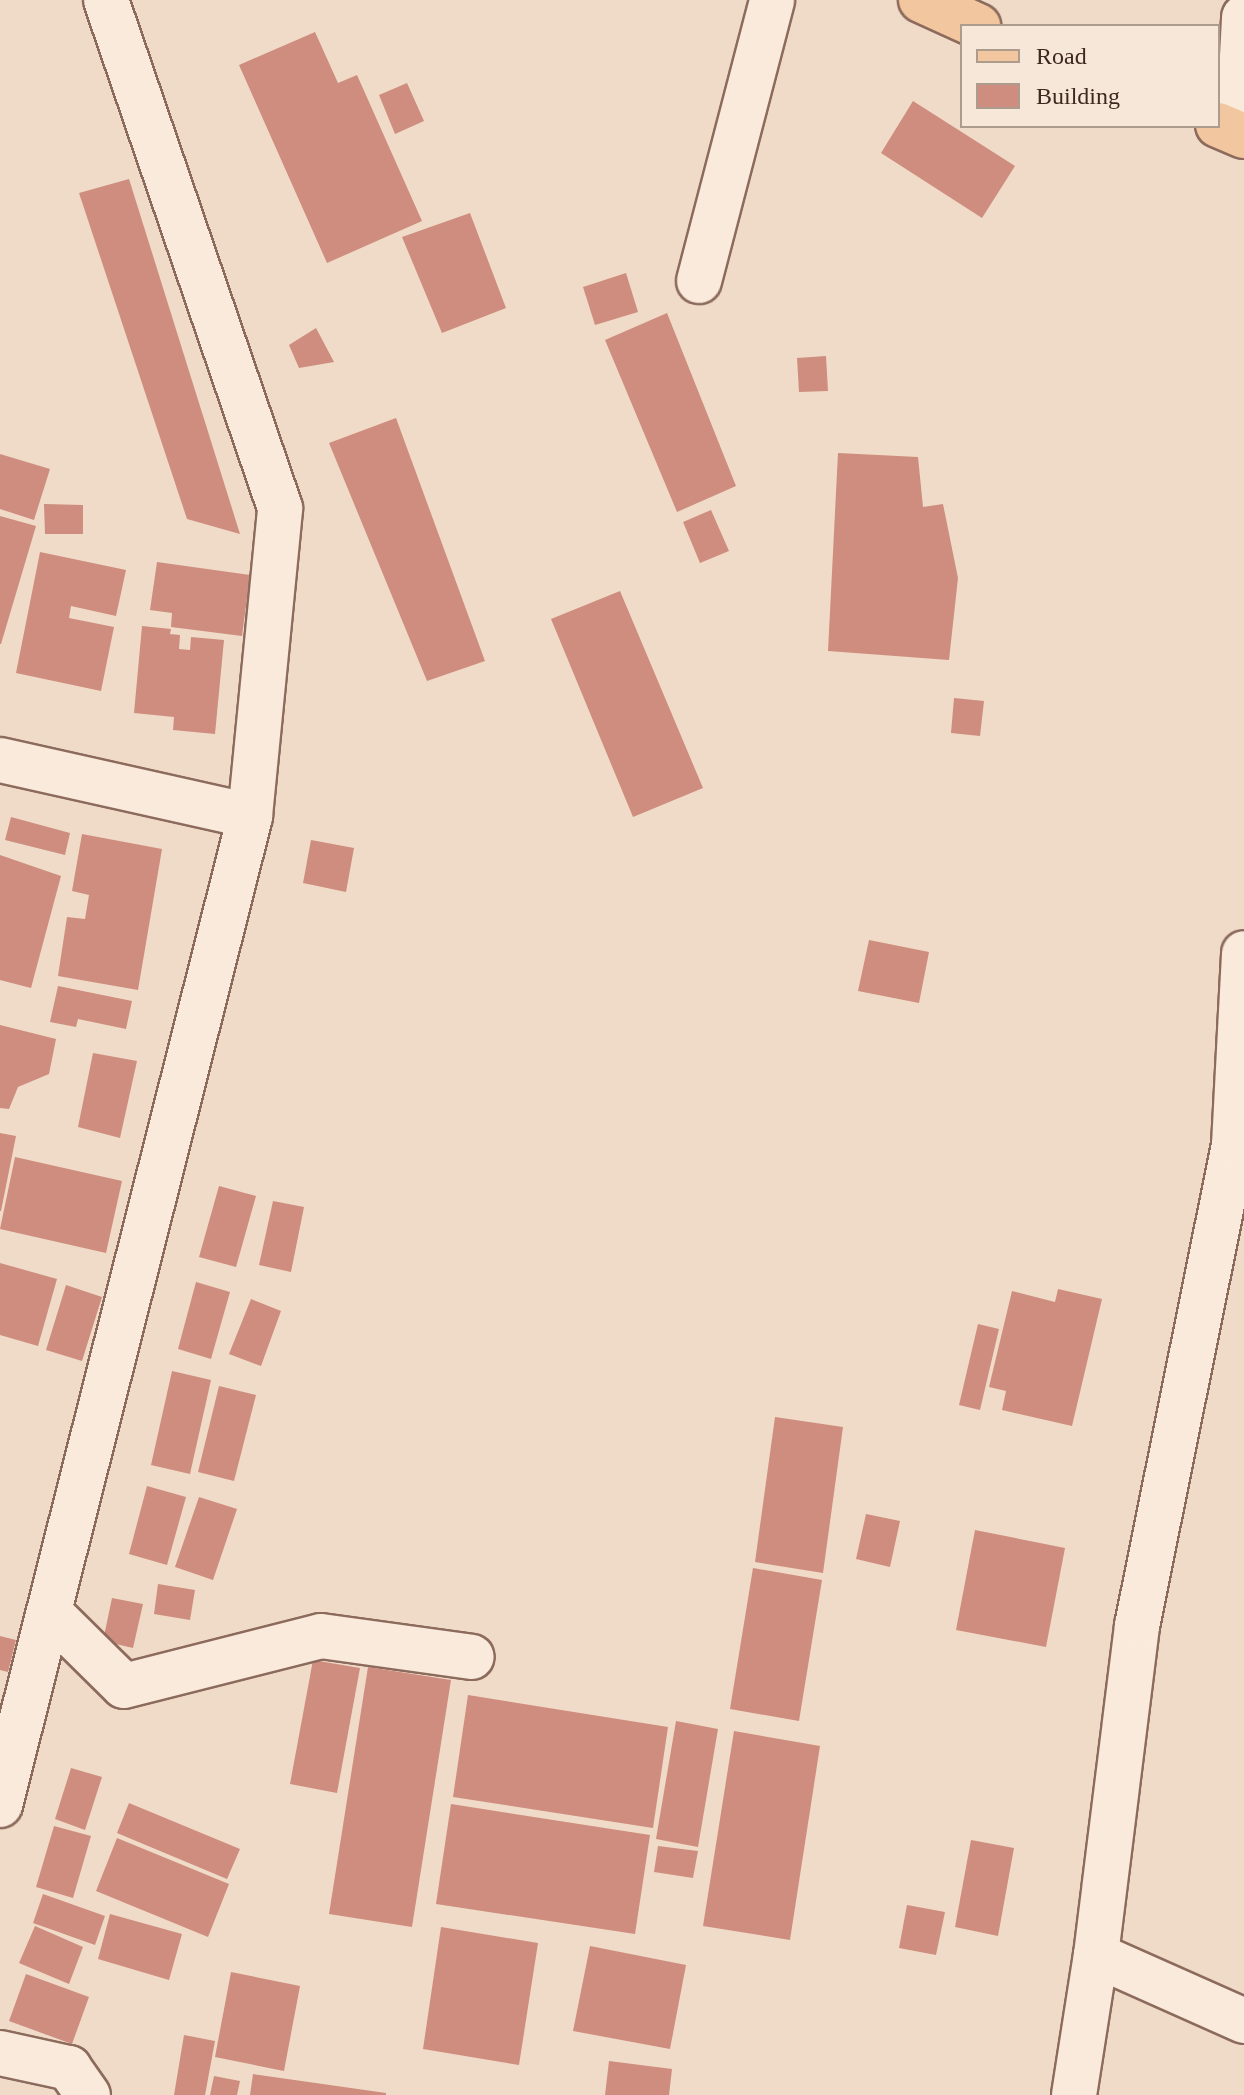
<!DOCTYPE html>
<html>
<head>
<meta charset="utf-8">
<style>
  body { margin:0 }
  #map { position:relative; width:1244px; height:2095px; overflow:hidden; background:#f0dbc8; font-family:Georgia,serif }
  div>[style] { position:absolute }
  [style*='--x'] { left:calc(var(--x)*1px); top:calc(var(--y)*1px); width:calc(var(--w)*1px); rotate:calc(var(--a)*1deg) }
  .building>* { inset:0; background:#ce8d7e }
  .roads { filter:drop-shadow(2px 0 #8c6b5c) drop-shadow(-2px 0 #8c6b5c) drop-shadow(0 2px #8c6b5c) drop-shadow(0 -2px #8c6b5c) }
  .minor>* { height:44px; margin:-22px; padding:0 22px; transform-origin:22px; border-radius:22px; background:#faeadc }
  .major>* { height:44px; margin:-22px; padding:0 22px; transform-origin:22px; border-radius:22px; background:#f2c7a0 }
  span { translate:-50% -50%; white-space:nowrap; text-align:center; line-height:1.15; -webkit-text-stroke:8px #f7e7d8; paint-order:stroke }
  .legend { position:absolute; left:960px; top:24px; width:260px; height:104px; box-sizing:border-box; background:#f7e7d8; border:2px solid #ad9b8e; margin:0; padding:10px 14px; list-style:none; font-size:24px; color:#3d2820 }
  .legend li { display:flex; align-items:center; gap:16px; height:40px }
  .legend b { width:40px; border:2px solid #ad9b8e }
</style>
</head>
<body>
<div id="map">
  <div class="building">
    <div style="clip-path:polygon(315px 32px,338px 83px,357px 75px,422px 221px,327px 263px,239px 65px)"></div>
    <div style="clip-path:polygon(407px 83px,424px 121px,395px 134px,379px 95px)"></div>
    <div style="clip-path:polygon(913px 101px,1015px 166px,982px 218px,881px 153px)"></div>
    <div style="clip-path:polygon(129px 179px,240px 534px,187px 519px,79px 193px)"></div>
    <div style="clip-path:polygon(470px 213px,506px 308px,442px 333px,402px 237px)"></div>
    <div style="clip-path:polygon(626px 273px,638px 312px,595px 325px,583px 287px)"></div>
    <div style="clip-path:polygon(667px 313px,736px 486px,677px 512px,605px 340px)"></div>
    <div style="clip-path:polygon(316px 328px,334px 362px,299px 368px,289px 345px)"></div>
    <div style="clip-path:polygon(826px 356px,828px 391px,799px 392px,797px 358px)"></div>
    <div style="clip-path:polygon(396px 418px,485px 661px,427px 681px,329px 443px)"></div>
    <div style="clip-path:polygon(838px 453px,918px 457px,923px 507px,943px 504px,958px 578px,949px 660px,828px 651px)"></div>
    <div style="clip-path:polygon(0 454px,50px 469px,34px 520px,0 509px)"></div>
    <div style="clip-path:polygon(44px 504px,83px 505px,83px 534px,45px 534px)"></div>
    <div style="clip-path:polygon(711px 510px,729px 551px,700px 563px,683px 522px)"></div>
    <div style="clip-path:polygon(0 516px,36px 526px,1px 644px,0 644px)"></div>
    <div style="clip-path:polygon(40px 552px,126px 570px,116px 616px,71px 606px,69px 618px,114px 627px,101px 691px,16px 673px)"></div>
    <div style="clip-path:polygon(157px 562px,250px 575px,242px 636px,171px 627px,172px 613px,150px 610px)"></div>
    <div style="clip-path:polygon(620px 591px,703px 788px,633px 817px,551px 619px)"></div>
    <div style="clip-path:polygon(142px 626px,171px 629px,170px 634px,180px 635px,179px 649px,190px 650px,191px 637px,224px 640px,215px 734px,173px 730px,174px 717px,134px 713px)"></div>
    <div style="clip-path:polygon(954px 698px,984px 701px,980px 736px,951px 733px)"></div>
    <div style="clip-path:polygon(11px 817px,70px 833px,65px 855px,5px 840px)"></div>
    <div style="clip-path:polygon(82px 834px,162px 849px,138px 990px,58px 976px,67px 917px,85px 919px,89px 895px,72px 891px)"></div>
    <div style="clip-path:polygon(311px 840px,354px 848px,346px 892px,303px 883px)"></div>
    <div style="clip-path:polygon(0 855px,61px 876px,31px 988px,0 980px)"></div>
    <div style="clip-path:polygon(869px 940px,929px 952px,919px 1003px,858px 991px)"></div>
    <div style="clip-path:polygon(58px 986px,132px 1001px,126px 1029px,78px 1019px,76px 1027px,50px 1022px)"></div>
    <div style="clip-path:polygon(0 1025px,56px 1039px,49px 1074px,18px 1087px,9px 1109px,0 1108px)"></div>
    <div style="clip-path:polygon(93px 1053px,137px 1061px,120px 1138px,78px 1127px)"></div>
    <div style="clip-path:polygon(0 1133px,16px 1136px,1px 1211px,0 1211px)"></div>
    <div style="clip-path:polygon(15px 1157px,122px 1181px,106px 1253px,0 1229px)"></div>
    <div style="clip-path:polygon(219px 1186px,256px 1196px,236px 1267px,199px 1257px)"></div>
    <div style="clip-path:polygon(273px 1201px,304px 1207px,291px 1272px,259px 1265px)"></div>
    <div style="clip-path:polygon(0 1263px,57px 1279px,38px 1346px,0 1335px)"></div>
    <div style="clip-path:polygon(196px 1282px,230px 1292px,211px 1359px,178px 1349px)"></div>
    <div style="clip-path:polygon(66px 1285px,102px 1297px,82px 1361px,46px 1350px)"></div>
    <div style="clip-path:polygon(1058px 1289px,1102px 1299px,1072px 1426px,1002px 1410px,1006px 1391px,989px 1387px,1012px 1291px,1055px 1302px)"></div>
    <div style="clip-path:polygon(251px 1299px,281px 1311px,261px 1366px,229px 1354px)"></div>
    <div style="clip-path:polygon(978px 1324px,999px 1329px,980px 1410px,959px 1405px)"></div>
    <div style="clip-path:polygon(172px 1371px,211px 1380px,190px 1474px,151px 1465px)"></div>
    <div style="clip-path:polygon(219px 1386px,256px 1395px,234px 1481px,198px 1472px)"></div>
    <div style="clip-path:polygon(775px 1417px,843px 1427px,823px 1573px,755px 1562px)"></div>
    <div style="clip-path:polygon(147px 1486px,186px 1497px,167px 1565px,129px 1554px)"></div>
    <div style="clip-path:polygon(199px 1497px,237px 1509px,213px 1580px,175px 1567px)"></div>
    <div style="clip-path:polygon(866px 1514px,900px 1521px,890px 1567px,856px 1559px)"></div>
    <div style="clip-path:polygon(975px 1530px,1065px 1548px,1046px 1647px,956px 1630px)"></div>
    <div style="clip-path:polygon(753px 1568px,822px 1580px,799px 1721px,730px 1709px)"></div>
    <div style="clip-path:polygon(158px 1584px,195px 1590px,190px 1620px,154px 1614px)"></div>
    <div style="clip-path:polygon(112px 1598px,143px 1604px,133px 1648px,103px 1641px)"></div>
    <div style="clip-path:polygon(0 1636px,16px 1640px,8px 1672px,0 1670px)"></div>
    <div style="clip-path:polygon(313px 1660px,360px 1668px,337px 1793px,290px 1784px)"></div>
    <div style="clip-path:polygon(368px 1667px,451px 1680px,412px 1927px,329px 1914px)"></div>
    <div style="clip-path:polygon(468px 1695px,668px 1727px,653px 1828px,453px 1797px)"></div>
    <div style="clip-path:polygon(676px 1721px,718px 1729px,698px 1847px,656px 1839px)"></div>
    <div style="clip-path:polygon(734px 1731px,820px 1746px,790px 1940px,703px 1926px)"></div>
    <div style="clip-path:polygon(71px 1768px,102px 1777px,85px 1830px,55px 1819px)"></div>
    <div style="clip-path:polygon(129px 1803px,240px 1849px,227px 1879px,117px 1833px)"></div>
    <div style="clip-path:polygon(451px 1804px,650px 1835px,635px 1934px,436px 1904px)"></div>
    <div style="clip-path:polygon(54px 1826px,91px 1836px,73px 1898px,36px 1887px)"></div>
    <div style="clip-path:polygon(117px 1838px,229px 1884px,208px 1937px,96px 1891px)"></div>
    <div style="clip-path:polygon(971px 1840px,1014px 1848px,998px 1936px,955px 1927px)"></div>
    <div style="clip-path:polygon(658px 1846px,698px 1851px,693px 1878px,654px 1872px)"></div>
    <div style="clip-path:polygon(43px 1894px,105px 1916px,95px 1945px,33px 1923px)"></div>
    <div style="clip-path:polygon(907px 1905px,945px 1912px,936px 1955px,899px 1948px)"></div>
    <div style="clip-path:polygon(110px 1914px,182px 1934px,169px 1980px,98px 1959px)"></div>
    <div style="clip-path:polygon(35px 1926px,83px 1947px,69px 1984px,19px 1963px)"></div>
    <div style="clip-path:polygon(441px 1927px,538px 1943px,519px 2065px,423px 2049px)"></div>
    <div style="clip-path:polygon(590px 1946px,686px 1965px,670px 2049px,573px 2031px)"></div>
    <div style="clip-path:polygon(231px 1972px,300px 1986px,284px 2071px,215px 2057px)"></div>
    <div style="clip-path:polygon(26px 1974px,89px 1997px,72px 2044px,9px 2021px)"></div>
    <div style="clip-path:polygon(184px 2035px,215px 2041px,205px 2095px,174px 2095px)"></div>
    <div style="clip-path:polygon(609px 2061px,672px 2069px,669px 2095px,605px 2095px)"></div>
    <div style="clip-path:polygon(253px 2074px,386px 2093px,386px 2095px,250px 2095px)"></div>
    <div style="clip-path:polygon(214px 2076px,240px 2081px,237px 2095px,210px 2095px)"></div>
  </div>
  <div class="roads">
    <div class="minor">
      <div style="--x:1238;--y:133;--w:116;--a:-87"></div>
      <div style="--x:699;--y:281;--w:290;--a:-75.4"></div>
      <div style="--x:0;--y:760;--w:256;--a:12.6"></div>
      <div style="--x:49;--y:1612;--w:105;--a:44.6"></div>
      <div style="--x:124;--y:1686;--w:203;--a:-14.2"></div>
      <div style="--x:321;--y:1636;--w:152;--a:7.9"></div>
      <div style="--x:0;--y:1805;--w:1020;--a:-75.81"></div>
      <div style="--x:250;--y:816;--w:309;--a:-84.4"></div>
      <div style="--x:280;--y:508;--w:537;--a:-108.91"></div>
      <div style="--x:1096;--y:1955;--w:162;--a:24"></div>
      <div style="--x:0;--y:2053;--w:71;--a:12.3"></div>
      <div style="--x:69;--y:2068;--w:33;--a:55"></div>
      <div style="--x:1074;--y:2095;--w:142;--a:-81.1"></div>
      <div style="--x:1096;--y:1955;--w:332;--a:-82.9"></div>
      <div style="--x:1137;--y:1626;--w:491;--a:-78.6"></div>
      <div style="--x:1234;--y:1145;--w:192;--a:-87"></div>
    </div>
    <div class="major">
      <div style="--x:921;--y:0;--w:63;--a:24.5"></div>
      <div style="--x:1218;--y:125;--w:28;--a:23"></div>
    </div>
  </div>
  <ul class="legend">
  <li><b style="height:10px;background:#f2c7a0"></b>Road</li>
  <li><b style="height:22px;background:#ce8d7e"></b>Building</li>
  </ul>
</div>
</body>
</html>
